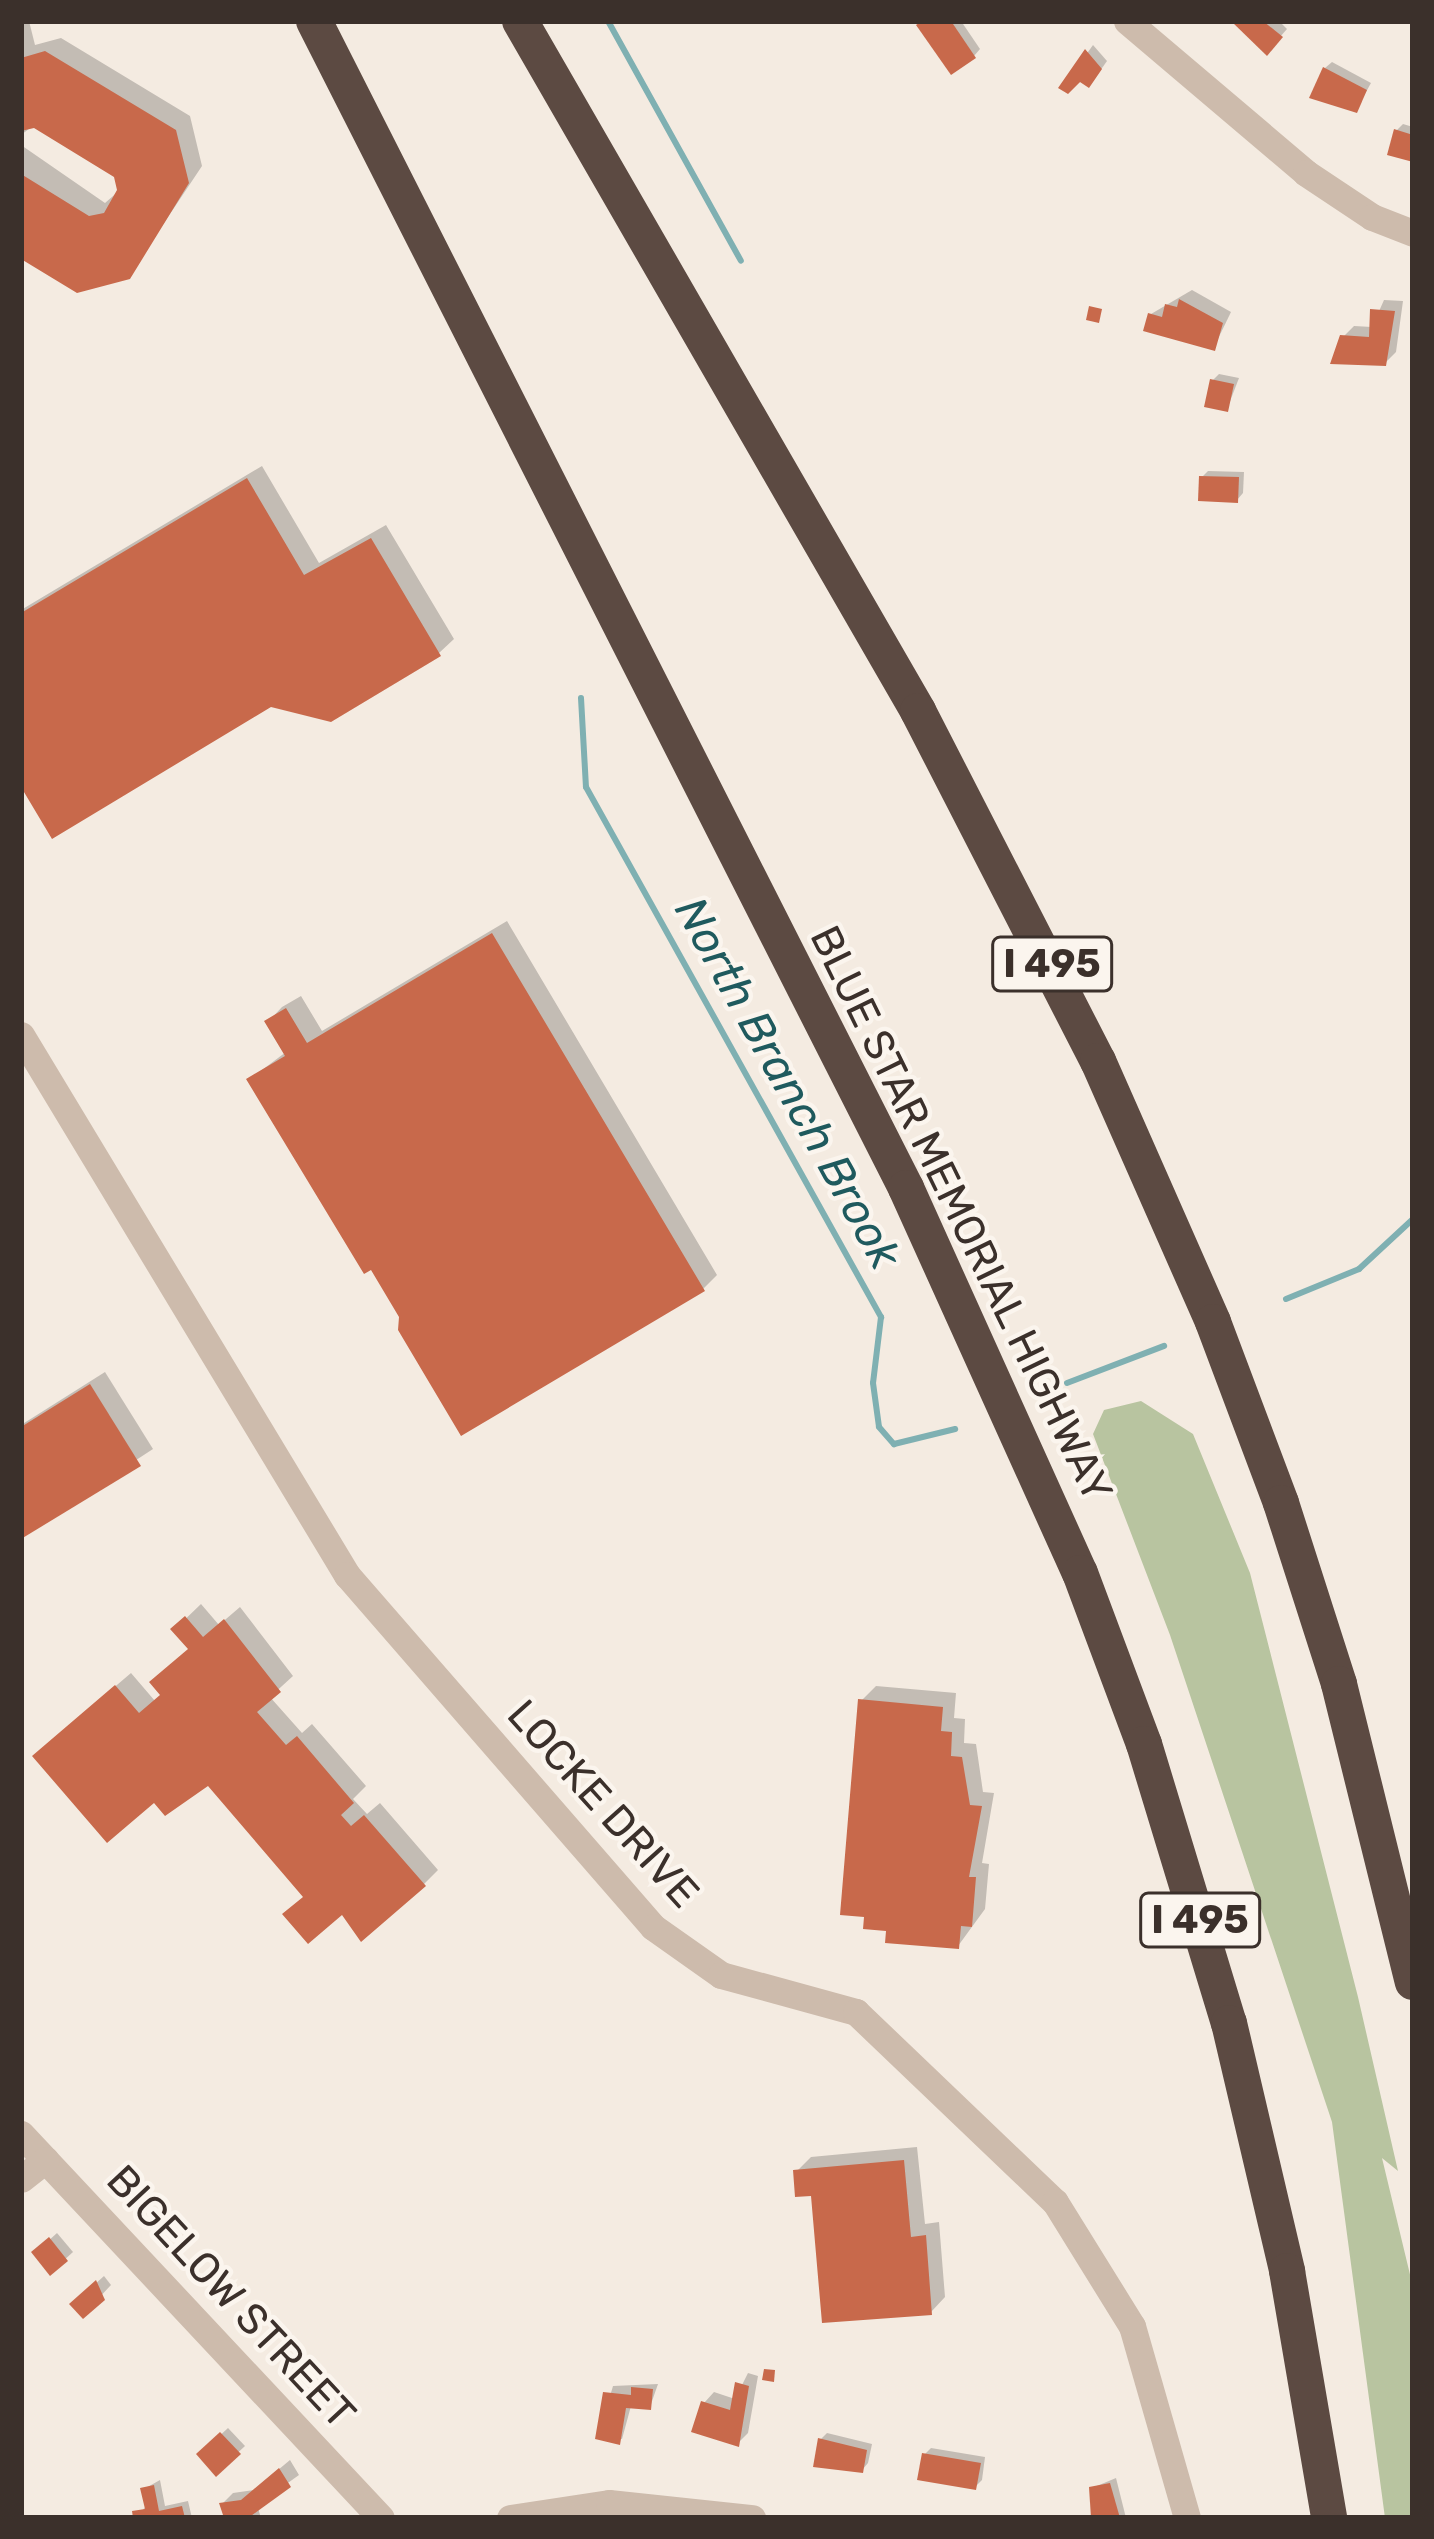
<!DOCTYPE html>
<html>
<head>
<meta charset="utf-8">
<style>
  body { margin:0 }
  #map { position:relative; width:1434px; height:2539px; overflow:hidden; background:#f4ebe1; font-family:Rubik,sans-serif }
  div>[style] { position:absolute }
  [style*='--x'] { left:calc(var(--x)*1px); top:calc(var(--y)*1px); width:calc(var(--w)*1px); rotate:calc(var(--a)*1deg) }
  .green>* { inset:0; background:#b8c4a0 }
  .shadow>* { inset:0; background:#0003 }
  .stream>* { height:6px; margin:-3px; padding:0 3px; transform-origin:3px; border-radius:3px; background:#7fb0b2 }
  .building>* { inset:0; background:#c8694b }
  .minor>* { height:27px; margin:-13.5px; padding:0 13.5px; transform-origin:13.5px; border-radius:13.5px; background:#cdbbac }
  .highway>* { height:36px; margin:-18px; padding:0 18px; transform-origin:18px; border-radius:18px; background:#5c4a42 }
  span { translate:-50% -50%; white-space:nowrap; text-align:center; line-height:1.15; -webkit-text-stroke:9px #fbf5ee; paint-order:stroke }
  .shield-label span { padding:3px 9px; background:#fbf5ee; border:3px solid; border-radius:9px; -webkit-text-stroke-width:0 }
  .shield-label { font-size:39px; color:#3b302b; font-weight:700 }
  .street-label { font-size:42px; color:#3b302b }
  .water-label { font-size:45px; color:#1f5a5e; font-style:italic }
  .frame { position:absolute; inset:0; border:24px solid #3b302b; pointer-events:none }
</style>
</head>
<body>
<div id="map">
  <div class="green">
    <div style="clip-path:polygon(1141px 1401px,1193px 1434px,1250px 1573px,1358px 1997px,1398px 2171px,1382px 2158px,1413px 2287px,1413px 2518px,1385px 2518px,1332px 2122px,1170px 1635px,1093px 1434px,1104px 1410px)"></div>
  </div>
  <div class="shadow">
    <div style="clip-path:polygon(21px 21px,29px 21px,35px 45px,61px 38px,190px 116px,202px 166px,128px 277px,21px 255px,21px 145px,105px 203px,120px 190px,116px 175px,34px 125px,21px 135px)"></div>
    <div style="clip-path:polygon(924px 21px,961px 21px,980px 49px,974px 56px)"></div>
    <div style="clip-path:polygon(1234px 21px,1279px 21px,1287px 29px,1267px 52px)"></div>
    <div style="clip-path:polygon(1093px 45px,1107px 61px,1095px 78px,1063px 87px)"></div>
    <div style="clip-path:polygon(1332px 62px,1371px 83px,1356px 110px,1325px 68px)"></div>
    <div style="clip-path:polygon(1403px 124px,1413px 127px,1413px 159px,1396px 131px)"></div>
    <div style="clip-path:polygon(1192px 290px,1231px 312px,1214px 347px,1151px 314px)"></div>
    <div style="clip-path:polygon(1384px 300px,1403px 301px,1396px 352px,1385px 363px,1343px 337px,1354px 326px,1372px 327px)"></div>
    <div style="clip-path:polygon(1219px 374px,1239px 378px,1227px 409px,1213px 380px)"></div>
    <div style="clip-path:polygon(262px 466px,319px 563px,386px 525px,454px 639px,439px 653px,21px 781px,21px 610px)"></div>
    <div style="clip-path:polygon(1208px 471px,1244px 472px,1243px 493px,1237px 500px,1202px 477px)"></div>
    <div style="clip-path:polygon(507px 921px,717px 1275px,703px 1289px,402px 1317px,250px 1079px,286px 1052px,268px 1022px,282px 1007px,301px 996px,322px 1031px)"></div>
    <div style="clip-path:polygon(105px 1372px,153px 1449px,21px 1535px,21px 1425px)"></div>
    <div style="clip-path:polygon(201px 1604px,219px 1625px,240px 1607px,293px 1676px,270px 1697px,302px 1733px,312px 1724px,366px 1786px,353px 1799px,367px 1814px,380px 1803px,438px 1870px,424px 1884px,343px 1911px,306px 1896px,208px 1782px,154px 1798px,50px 1742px,131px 1673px,155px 1701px,163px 1694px,191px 1648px,175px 1629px)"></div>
    <div style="clip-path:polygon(876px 1686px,956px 1693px,954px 1718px,965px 1719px,964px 1743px,976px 1744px,983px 1792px,994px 1793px,982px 1863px,989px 1864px,985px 1909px,958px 1946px,861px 1701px)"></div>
    <div style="clip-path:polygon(917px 2147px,925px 2224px,939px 2222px,945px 2297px,931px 2312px,797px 2171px,811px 2157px)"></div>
    <div style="clip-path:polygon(57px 2233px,73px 2252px,51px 2272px,35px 2253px)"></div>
    <div style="clip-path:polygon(104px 2276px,111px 2285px,83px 2315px,73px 2304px)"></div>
    <div style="clip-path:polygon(748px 2373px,758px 2376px,748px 2433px,738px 2443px,704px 2403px,714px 2392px,735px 2399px)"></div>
    <div style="clip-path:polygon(658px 2384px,650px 2407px,631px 2406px,622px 2439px,598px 2437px,613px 2386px)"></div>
    <div style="clip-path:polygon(228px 2428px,245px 2446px,217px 2472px,200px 2454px)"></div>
    <div style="clip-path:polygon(827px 2433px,872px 2444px,868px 2463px,862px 2470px,820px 2440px)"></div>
    <div style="clip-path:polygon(931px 2448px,985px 2457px,982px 2480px,975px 2487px,925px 2454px)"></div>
    <div style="clip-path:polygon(290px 2460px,299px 2475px,257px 2505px,261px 2518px,227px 2518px,222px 2504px,233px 2493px,254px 2490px)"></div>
    <div style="clip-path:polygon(1116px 2478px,1126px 2518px,1096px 2518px,1092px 2488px)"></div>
    <div style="clip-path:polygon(160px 2480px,165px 2506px,188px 2501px,192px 2518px,136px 2518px,147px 2505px,144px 2489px)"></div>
  </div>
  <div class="stream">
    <div style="--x:608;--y:21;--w:274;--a:61"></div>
    <div style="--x:581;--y:698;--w:89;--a:86.8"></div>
    <div style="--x:586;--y:787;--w:607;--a:60.9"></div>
    <div style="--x:881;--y:1317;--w:66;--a:96.9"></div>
    <div style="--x:873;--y:1383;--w:44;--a:82.2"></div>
    <div style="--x:879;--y:1427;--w:23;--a:49"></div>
    <div style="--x:894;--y:1444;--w:63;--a:-13.8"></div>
    <div style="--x:1286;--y:1299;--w:79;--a:-22.3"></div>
    <div style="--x:1359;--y:1269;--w:74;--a:-42.8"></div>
    <div style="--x:1067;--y:1383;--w:104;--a:-20.9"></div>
  </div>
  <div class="building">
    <div style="clip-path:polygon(922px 21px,951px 21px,976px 58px,951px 75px,916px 25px)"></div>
    <div style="clip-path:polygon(1231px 21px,1263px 21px,1283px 37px,1267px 56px)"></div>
    <div style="clip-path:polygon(1085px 49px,1102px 69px,1089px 88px,1080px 82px,1068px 94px,1058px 88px)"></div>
    <div style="clip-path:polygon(45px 51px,176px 130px,189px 183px,130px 279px,77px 293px,21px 259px,21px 174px,89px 216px,104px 213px,117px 190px,114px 177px,34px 128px,21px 131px,21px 58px)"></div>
    <div style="clip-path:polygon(1323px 67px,1367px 90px,1357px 113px,1309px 98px)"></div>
    <div style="clip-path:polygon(1394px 129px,1413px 135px,1413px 162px,1387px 155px)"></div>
    <div style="clip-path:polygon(1179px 299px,1223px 323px,1215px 351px,1143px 331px,1148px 313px,1162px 317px,1165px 304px,1177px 307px)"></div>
    <div style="clip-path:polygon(1089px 306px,1102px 309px,1099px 323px,1086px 320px)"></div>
    <div style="clip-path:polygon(1370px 309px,1395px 311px,1386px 366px,1330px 364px,1340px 335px,1369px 337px)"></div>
    <div style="clip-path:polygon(1210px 379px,1234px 384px,1228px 412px,1204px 407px)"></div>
    <div style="clip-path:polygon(1199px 476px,1239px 477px,1238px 503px,1198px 501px)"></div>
    <div style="clip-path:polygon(247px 478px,304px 575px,371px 538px,441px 656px,331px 722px,271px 707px,52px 839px,21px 787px,21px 613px)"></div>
    <div style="clip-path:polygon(492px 933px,705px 1291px,461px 1436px,398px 1330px,399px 1317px,371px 1270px,364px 1274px,246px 1079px,285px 1056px,264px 1021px,286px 1008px,307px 1043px)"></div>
    <div style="clip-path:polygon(90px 1384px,141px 1466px,21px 1539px,21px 1427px)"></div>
    <div style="clip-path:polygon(185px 1616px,203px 1637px,224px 1619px,281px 1692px,257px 1712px,286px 1745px,297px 1736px,354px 1803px,341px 1815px,351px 1826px,364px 1815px,426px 1886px,361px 1942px,342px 1915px,308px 1944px,282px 1914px,303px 1897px,208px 1786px,165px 1816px,154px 1803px,107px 1843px,32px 1756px,115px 1685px,139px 1713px,160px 1695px,149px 1682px,188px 1649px,170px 1629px)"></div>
    <div style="clip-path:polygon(858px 1699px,943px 1707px,941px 1731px,952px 1732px,951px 1756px,962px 1757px,970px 1805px,982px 1806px,969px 1877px,976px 1877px,972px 1927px,961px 1926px,959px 1949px,885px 1943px,886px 1931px,863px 1929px,864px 1917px,840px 1915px)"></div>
    <div style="clip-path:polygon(904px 2160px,911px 2237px,926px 2235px,932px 2315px,822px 2323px,811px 2196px,795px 2197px,793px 2170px)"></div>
    <div style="clip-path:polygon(49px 2237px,68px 2261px,50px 2276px,31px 2252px)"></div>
    <div style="clip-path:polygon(96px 2280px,105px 2300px,83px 2319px,69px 2304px)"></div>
    <div style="clip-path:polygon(764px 2369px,775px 2370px,774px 2382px,762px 2380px)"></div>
    <div style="clip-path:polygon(735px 2382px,749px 2386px,739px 2447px,691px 2432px,701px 2401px,730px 2410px)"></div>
    <div style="clip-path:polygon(631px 2387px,653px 2389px,651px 2410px,626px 2408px,620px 2445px,595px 2439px,603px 2392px,631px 2395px)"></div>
    <div style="clip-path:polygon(220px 2432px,241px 2454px,216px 2477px,196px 2454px)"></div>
    <div style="clip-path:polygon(818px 2438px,867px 2450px,863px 2473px,813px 2467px)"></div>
    <div style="clip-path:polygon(922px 2453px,981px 2463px,976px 2490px,917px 2480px)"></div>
    <div style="clip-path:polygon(279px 2468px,291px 2487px,248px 2518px,224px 2518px,219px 2503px,241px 2500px)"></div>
    <div style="clip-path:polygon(1110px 2483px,1120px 2518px,1091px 2518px,1089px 2487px)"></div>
    <div style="clip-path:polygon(154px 2485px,159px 2511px,182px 2506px,185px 2518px,133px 2518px,132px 2511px,145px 2509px,140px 2488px)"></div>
  </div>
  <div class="minor">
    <div style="--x:1127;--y:21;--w:235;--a:40.3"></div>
    <div style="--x:1306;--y:173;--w:79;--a:33.7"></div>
    <div style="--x:1372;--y:217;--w:44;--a:21.3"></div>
    <div style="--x:21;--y:1035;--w:631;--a:58.88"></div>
    <div style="--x:347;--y:1575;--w:466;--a:49"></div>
    <div style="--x:653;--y:1927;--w:83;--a:35.2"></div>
    <div style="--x:721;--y:1975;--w:140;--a:15.3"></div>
    <div style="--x:856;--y:2012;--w:275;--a:43.7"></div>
    <div style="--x:1055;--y:2202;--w:146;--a:58.2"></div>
    <div style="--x:1132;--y:2326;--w:200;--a:74"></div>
    <div style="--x:21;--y:2134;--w:526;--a:46.85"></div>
    <div style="--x:21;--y:2179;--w:31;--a:-38"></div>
    <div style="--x:510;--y:2518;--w:100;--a:-8.6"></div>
    <div style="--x:609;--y:2503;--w:144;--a:6"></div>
  </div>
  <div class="highway">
    <div style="--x:314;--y:21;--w:1309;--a:63.1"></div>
    <div style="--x:906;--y:1188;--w:422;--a:65.7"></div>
    <div style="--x:1080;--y:1573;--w:183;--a:69.5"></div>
    <div style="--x:1144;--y:1744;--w:292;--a:73.1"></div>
    <div style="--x:1229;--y:2023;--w:255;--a:76.8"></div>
    <div style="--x:1287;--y:2271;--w:251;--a:80.3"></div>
    <div style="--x:520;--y:21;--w:797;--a:60.02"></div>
    <div style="--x:918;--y:711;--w:394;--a:62.8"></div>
    <div style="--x:1098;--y:1061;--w:285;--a:66.2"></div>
    <div style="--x:1213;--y:1322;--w:193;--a:69.4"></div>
    <div style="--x:1281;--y:1503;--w:190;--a:72.2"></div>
    <div style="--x:1339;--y:1684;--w:307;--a:76.1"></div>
  </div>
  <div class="shield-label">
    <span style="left:1052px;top:964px">I 495</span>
    <span style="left:1200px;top:1920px">I 495</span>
  </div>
  <div class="street-label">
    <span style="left:961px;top:1214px;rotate:64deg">BLUE STAR MEMORIAL HIGHWAY</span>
    <span style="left:603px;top:1804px;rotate:48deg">LOCKE DRIVE</span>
    <span style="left:231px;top:2297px;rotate:47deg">BIGELOW STREET</span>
  </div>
  <div class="water-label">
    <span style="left:788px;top:1083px;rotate:61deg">North Branch Brook</span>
  </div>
  <div class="frame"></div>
</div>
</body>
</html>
